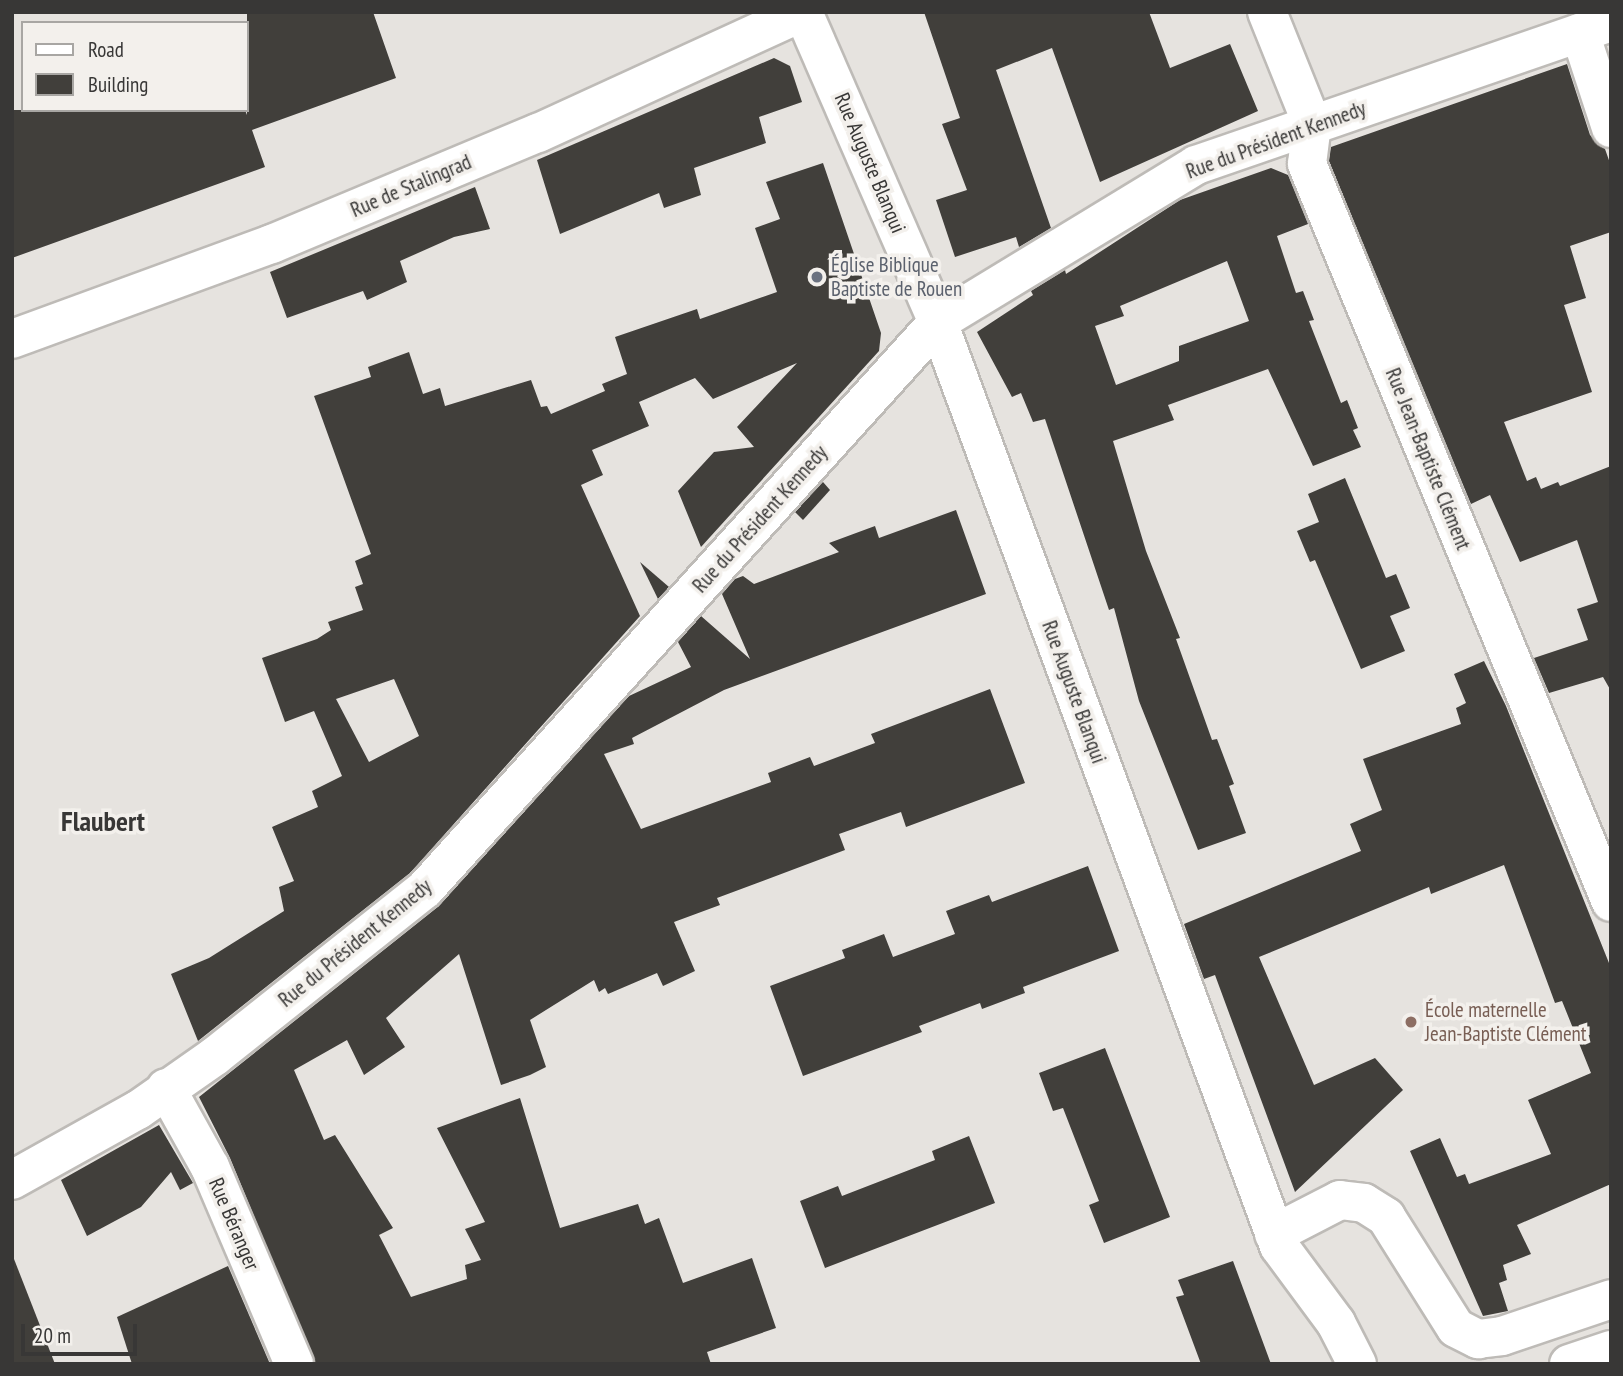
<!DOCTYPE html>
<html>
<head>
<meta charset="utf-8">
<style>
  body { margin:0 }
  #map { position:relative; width:1623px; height:1376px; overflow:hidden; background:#e6e3df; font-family:"PT Sans Narrow",sans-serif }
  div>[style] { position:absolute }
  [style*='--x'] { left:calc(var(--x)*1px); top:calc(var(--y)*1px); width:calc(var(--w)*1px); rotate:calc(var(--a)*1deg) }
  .building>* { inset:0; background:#413f3b }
  .roads { filter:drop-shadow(2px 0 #bebbb7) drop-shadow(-2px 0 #bebbb7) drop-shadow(0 2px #bebbb7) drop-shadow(0 -2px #bebbb7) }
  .minor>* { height:38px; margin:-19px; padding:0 19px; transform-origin:19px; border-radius:19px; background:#fff }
  .tertiary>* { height:38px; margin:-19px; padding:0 19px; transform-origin:19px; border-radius:19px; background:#fff }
  .dots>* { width:19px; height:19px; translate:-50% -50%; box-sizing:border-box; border:4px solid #f3f0ec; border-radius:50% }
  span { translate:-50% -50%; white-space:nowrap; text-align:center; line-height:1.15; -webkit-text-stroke:7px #f3f0ec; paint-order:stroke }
  .street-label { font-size:21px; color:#383736 }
  .worship-label { font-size:21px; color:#5b616d }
  .left { translate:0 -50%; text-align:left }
  .education-label { font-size:21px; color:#785e54 }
  .district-label { font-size:28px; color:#383736; font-weight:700 }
  .frame { position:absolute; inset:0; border:14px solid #383736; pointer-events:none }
  .legend { position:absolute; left:21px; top:21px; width:228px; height:91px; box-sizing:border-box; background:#f3f0ec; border:2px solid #a8a6a3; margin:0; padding:9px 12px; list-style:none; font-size:21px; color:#383736 }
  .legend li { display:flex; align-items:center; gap:14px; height:35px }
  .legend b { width:35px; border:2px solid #a8a6a3 }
  .scale { position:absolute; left:21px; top:1324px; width:116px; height:32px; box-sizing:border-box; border:4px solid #383736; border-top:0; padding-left:9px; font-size:21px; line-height:24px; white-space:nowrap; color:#383736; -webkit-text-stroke:5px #f3f0ec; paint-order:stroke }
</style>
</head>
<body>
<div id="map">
  <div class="building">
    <div style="clip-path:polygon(247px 12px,373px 12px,396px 78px,252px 130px,265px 167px,12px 258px,12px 110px,245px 110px,247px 115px)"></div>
    <div style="clip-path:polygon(924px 12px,1149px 12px,1170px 68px,1230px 44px,1258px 111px,1100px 182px,1052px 48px,996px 70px,1051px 228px,1019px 247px,1016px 237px,955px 257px,936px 200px,967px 190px,942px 124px,960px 118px)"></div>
    <div style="clip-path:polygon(774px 58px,790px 66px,802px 102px,759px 117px,766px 143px,694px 168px,701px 195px,664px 208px,659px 193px,560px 234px,537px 160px)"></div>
    <div style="clip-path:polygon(1567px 64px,1590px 135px,1605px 149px,1611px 166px,1611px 232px,1570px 246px,1586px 298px,1564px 305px,1592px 392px,1504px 422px,1527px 481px,1536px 477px,1541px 489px,1558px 482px,1560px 486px,1611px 466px,1611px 691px,1603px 677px,1549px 693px,1534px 658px,1588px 640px,1577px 609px,1598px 602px,1577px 540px,1520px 562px,1490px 495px,1471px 504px,1329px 161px,1331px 147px)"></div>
    <div style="clip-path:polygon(evenodd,823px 163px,881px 333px,879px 351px,701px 547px,678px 491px,714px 452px,754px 447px,737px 427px,797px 363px,713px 399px,695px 378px,639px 402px,649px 426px,592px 450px,603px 475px,581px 485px,640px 616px,410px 873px,198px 1041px,171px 974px,209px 958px,284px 911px,279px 887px,294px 881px,272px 827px,318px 807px,312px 791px,342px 776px,314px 711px,285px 722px,262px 658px,317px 639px,331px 630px,328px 622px,363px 610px,355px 587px,363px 584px,355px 561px,371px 554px,314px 396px,371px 377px,368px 367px,409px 352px,423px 394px,440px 388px,445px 406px,531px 380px,541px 407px,547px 406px,551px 414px,605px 391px,602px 384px,627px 374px,615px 337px,697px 309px,700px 319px,777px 292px,755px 228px,780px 219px,766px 182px,823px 163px,394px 679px,419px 736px,369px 762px,336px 699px,394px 679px)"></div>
    <div style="clip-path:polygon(evenodd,1271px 168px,1288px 175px,1308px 224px,1277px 236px,1296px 293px,1303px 291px,1314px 320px,1309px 321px,1341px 403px,1347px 400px,1358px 428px,1353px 430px,1361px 447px,1313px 466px,1268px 369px,1168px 405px,1174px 420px,1113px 441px,1146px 551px,1180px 638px,1176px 639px,1212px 740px,1217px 739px,1234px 784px,1229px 786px,1246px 833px,1198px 850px,1139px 701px,1114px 608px,1109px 610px,1045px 419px,1033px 422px,1021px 393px,1012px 397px,977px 332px,1033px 295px,1031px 291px,1065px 270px,1066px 274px,1180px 200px,1271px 168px,1227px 261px,1249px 321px,1179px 346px,1179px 361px,1116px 385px,1095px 326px,1124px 316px,1120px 306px,1227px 261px)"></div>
    <div style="clip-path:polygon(475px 187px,490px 229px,454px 237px,400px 261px,407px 282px,367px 300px,363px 291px,287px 318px,270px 272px)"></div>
    <div style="clip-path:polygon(1345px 478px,1386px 578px,1396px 574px,1410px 608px,1390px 616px,1405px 651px,1361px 669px,1315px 560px,1310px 562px,1297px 531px,1319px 522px,1308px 494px)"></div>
    <div style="clip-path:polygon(823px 482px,830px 490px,803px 520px,795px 512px)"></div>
    <div style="clip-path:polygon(956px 510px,986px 594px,724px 690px,632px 738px,634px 744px,604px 754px,641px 829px,771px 782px,768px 773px,810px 757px,814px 766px,875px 743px,871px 734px,990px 689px,1025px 783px,906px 827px,901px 812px,839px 834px,845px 850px,717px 898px,720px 905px,674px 922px,695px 971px,663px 986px,657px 973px,608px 994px,605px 988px,599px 992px,594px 980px,530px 1020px,546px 1067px,530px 1075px,501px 1085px,459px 954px,386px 1018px,405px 1047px,364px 1075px,347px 1040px,294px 1070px,324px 1140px,335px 1135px,393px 1228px,379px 1235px,411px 1297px,467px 1279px,465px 1265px,481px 1260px,465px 1229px,485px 1222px,437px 1128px,520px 1098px,560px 1228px,638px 1204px,645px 1224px,659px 1218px,683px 1283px,752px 1258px,776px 1328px,707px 1352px,711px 1364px,315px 1364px,230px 1158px,199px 1097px,439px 906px,629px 696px,691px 667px,678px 642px,701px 616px,750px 659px,722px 594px,735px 579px,743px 576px,754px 584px,839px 552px,829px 543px,875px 526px,879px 538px)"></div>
    <div style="clip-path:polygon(640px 562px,669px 587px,658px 599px)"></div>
    <div style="clip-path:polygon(1484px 661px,1506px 706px,1611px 968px,1611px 1184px,1517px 1225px,1531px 1254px,1503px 1265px,1507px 1280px,1499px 1283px,1508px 1311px,1483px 1316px,1410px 1151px,1440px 1138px,1457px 1177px,1465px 1174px,1469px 1184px,1551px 1154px,1528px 1100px,1591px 1073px,1562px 1001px,1555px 1003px,1504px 865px,1431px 894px,1429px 887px,1259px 957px,1314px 1085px,1375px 1058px,1403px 1090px,1295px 1192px,1215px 975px,1204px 979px,1184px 924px,1361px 851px,1350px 824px,1382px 810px,1363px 759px,1461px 724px,1456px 708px,1466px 703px,1454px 674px)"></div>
    <div style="clip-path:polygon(1088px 866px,1119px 951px,1023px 987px,1025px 993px,982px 1009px,980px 1003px,919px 1026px,922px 1032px,803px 1076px,770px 986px,845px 958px,842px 950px,884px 934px,893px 957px,955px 934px,946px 911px,989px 895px,992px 902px)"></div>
    <div style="clip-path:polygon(1105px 1048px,1170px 1217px,1104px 1243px,1089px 1205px,1099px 1201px,1063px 1108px,1053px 1111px,1039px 1073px)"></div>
    <div style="clip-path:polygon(159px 1125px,193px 1183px,180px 1190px,171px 1172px,141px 1207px,87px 1236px,61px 1180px)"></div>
    <div style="clip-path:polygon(969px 1136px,995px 1203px,825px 1268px,800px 1201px,838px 1186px,842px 1196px,935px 1160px,932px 1151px)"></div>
    <div style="clip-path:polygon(14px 1259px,55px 1364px,12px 1364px)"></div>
    <div style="clip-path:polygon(1233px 1261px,1271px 1364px,1201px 1364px,1176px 1297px,1184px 1295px,1178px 1280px)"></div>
    <div style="clip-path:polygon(228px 1266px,270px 1364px,132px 1364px,117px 1317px)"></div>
  </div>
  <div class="roads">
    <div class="minor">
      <div style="--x:803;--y:12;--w:338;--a:66.5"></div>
      <div style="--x:938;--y:322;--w:985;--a:69.74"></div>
      <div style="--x:1279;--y:1246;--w:96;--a:53.5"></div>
      <div style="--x:1336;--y:1323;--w:46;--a:62.9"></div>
      <div style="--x:1267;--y:12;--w:121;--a:68.1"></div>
      <div style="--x:1312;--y:124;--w:40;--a:97.1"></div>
      <div style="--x:1307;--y:164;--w:798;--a:67.61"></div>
      <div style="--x:1580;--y:33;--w:100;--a:71.9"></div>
      <div style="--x:166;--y:1088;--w:90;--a:60.9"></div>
      <div style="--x:210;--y:1167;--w:214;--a:66.9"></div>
      <div style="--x:12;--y:1180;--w:144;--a:-29.1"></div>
      <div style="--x:138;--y:1110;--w:94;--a:-35"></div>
      <div style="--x:215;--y:1056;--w:268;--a:-38.5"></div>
      <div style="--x:425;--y:889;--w:765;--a:-47.86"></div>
      <div style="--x:938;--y:322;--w:302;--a:-31.3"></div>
      <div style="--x:1196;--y:165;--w:439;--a:-19"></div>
      <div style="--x:1274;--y:1234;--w:74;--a:-27.3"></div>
      <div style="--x:1340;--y:1200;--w:24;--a:7"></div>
      <div style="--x:1364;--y:1203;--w:26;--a:32"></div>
      <div style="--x:1386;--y:1217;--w:131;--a:57.8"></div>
      <div style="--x:1456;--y:1328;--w:25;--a:27"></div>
      <div style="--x:1478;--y:1339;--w:24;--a:-7"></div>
      <div style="--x:1502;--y:1336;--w:115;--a:-18.7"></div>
    </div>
    <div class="tertiary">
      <div style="--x:12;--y:339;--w:277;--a:-20.1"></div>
      <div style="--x:272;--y:244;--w:288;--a:-22.7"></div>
      <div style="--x:538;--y:133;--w:290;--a:-24.6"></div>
      <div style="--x:1569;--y:1364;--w:44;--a:-18.4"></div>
    </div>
  </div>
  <div class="dots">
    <div style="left:817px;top:277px;background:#6b7280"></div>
    <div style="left:1411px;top:1022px;background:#8d6e63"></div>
  </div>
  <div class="street-label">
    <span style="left:1276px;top:140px;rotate:-20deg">Rue du Président Kennedy</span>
    <span style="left:870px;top:163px;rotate:67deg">Rue Auguste Blanqui</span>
    <span style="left:411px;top:186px;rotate:-23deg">Rue de Stalingrad</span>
    <span style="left:1428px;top:459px;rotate:68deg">Rue Jean-Baptiste Clément</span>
    <span style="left:760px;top:519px;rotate:-48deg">Rue du Président Kennedy</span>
    <span style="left:1074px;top:692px;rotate:70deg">Rue Auguste Blanqui</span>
    <span style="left:355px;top:943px;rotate:-39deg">Rue du Président Kennedy</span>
    <span style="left:234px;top:1224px;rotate:67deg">Rue Béranger</span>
  </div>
  <div class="worship-label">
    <span class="left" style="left:831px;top:277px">Église Biblique<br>Baptiste de Rouen</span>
  </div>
  <div class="education-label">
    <span class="left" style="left:1425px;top:1022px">École maternelle<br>Jean-Baptiste Clément</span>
  </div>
  <div class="district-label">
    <span style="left:103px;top:821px">Flaubert</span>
  </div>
  <div class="frame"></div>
  <ul class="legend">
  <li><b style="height:9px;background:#fff"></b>Road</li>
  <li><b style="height:19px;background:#413f3b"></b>Building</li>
  </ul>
  <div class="scale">20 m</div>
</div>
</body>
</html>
